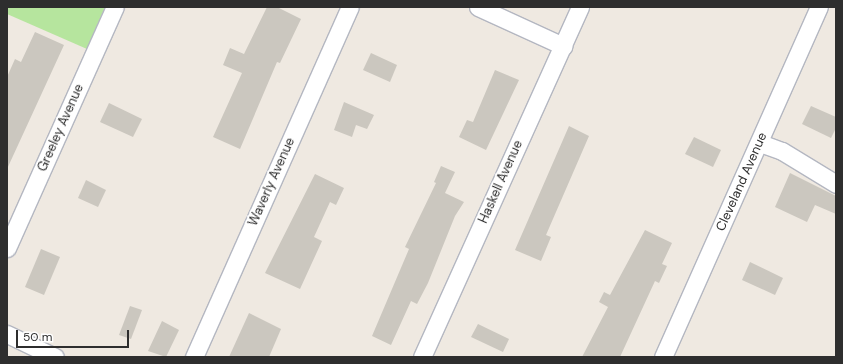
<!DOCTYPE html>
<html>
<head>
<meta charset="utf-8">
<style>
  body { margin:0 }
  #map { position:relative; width:843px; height:364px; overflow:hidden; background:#efe9e1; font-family:"DM Sans",sans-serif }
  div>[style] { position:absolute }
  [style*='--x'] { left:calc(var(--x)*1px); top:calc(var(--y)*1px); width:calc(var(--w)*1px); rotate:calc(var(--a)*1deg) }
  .green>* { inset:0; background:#b6e59e }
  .building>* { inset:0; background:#cbc7bf }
  .roads { filter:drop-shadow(1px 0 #b4b7c1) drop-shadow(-1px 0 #b4b7c1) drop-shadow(0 1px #b4b7c1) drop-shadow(0 -1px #b4b7c1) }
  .minor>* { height:17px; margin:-8.5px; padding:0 8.5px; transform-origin:8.5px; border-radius:8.5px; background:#fff }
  span { translate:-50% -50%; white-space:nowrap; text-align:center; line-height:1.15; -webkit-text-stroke:3px #fff; paint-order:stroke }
  .street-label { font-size:13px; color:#2e2e2e }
  .frame { position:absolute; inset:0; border:8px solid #2e2e2e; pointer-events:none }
  .scale { position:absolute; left:16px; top:330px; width:113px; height:18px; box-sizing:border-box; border:2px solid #2e2e2e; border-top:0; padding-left:5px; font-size:12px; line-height:14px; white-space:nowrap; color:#2e2e2e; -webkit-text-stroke:3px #fff; paint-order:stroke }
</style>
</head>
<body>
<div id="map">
  <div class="green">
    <div style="clip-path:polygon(8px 7px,105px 7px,87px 49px,7px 14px)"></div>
  </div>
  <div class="building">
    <div style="clip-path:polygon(267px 7px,277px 7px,301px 19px,280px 63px,277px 62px,240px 149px,213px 137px,242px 73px,223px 65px,230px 48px,244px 54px)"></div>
    <div style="clip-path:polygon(35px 32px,64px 45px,7px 169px,7px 77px,15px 59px,21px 62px)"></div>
    <div style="clip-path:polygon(371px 53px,397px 65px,390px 82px,363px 70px)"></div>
    <div style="clip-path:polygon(495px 70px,519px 80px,486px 150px,459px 137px,467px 120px,473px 122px)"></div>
    <div style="clip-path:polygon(344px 102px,374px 115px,367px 129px,356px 125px,352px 137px,334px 130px)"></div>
    <div style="clip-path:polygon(109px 103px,142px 119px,133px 137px,100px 122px)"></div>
    <div style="clip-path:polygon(811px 106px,836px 117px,836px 128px,831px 138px,802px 124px)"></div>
    <div style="clip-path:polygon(569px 126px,589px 136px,546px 235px,551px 237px,541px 261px,515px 250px)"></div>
    <div style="clip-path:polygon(694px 137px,721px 150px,713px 167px,685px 154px)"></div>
    <div style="clip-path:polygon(441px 166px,455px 172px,445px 193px,464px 202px,455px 216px,428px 283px,417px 304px,411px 301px,391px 345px,372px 336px,409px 249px,405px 247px,436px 183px,434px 182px)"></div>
    <div style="clip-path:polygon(790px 173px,836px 196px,836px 214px,815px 205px,807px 222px,775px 207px)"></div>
    <div style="clip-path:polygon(315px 174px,344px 188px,336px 205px,330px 202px,314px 237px,322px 241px,300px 289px,265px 273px)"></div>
    <div style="clip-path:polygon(86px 180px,106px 190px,98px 207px,78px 198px)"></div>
    <div style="clip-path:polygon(645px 230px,672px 243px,662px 264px,667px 266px,659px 283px,655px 281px,620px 357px,582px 357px,608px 307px,599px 302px,604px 292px,610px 295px)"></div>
    <div style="clip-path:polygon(41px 249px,60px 257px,44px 295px,25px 287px)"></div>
    <div style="clip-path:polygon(750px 262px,783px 278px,775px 295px,742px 280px)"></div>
    <div style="clip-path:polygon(130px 306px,142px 310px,131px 339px,119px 335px)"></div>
    <div style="clip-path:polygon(249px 313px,281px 329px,269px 357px,229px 357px)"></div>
    <div style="clip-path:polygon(162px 321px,179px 330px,166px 357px,148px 351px)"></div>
    <div style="clip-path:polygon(478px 324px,509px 339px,503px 352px,471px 337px)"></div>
  </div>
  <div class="roads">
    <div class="minor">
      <div style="--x:478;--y:7;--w:94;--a:24.6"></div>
      <div style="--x:760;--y:143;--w:23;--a:20"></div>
      <div style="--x:782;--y:151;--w:63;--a:31.4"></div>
      <div style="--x:7;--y:248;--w:264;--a:-65.9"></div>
      <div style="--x:7;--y:334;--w:53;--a:25.6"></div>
      <div style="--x:194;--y:357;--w:383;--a:-66"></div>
      <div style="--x:422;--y:357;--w:384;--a:-65.7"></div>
      <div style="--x:663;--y:357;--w:383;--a:-66"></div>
    </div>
  </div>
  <div class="street-label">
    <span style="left:61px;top:128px;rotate:-66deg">Greeley Avenue</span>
    <span style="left:272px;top:182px;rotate:-66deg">Waverly Avenue</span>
    <span style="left:501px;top:182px;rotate:-66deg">Haskell Avenue</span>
    <span style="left:742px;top:182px;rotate:-66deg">Cleveland Avenue</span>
  </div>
  <div class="frame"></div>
  <div class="scale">50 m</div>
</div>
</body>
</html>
